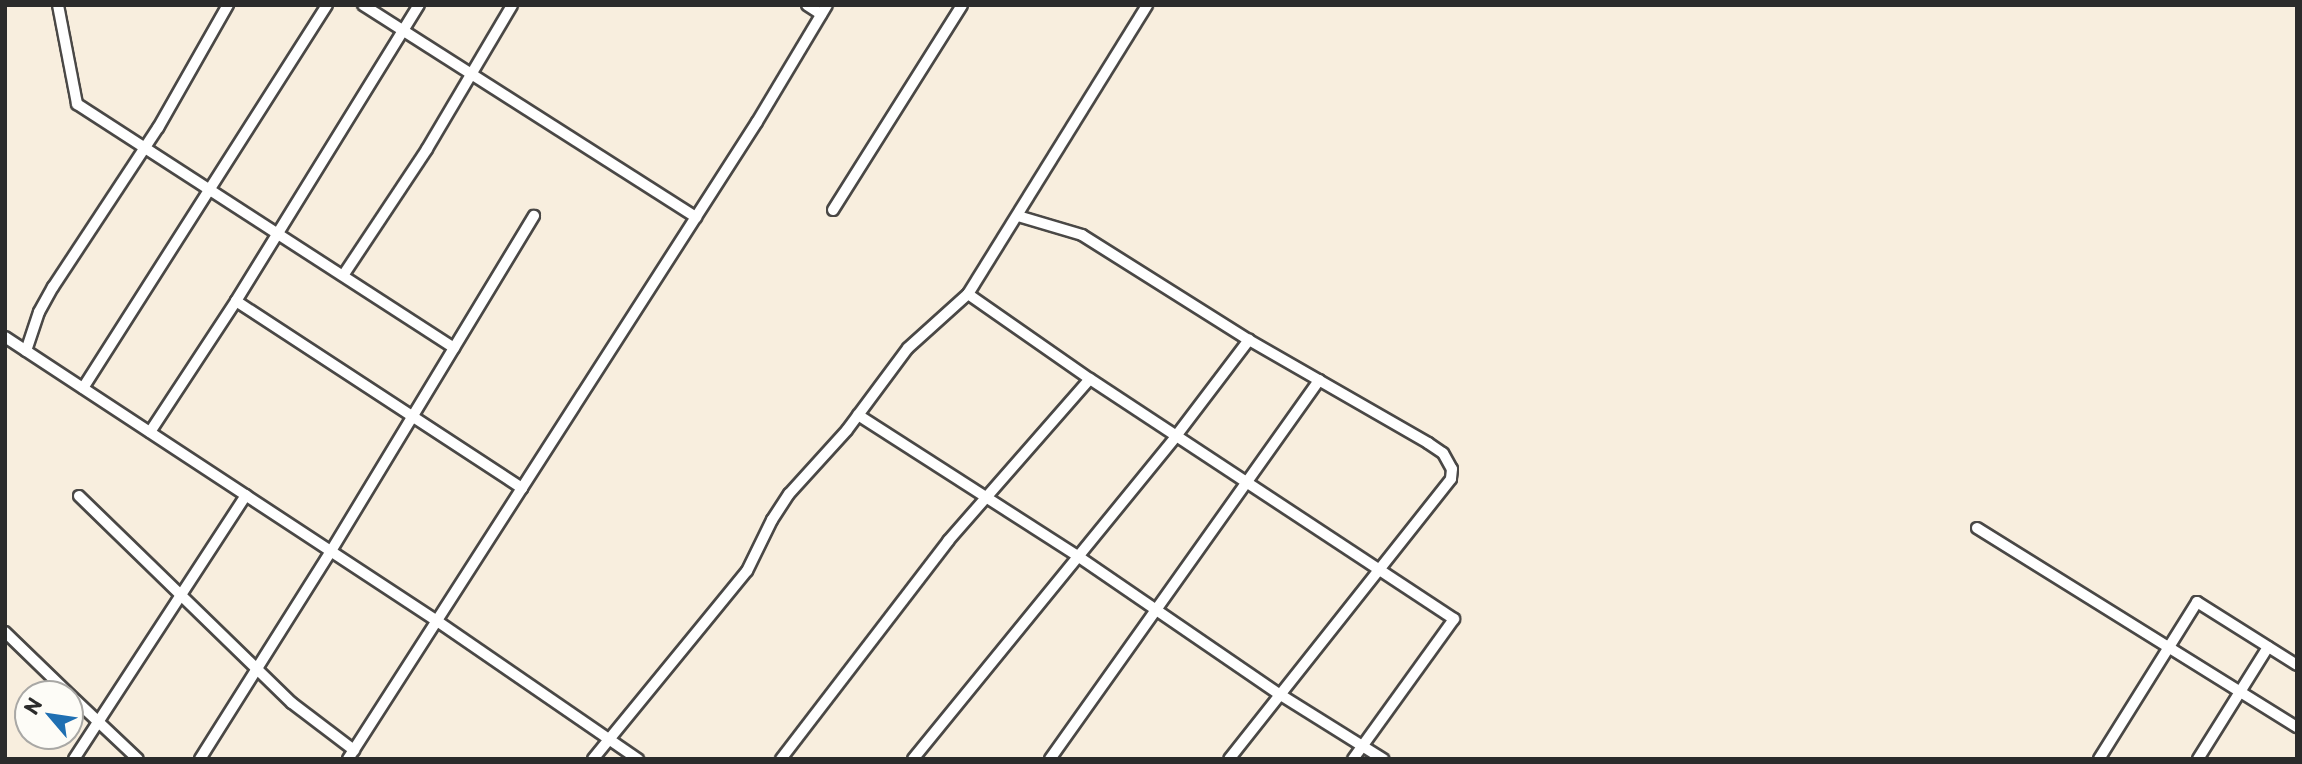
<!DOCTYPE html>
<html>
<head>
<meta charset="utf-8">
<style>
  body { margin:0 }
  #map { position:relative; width:2302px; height:764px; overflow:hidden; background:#f8eede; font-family:"Playpen Sans",sans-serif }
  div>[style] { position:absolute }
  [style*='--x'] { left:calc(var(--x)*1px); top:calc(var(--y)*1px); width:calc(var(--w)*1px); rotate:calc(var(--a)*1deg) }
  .roads { filter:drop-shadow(2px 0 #4a4846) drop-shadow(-2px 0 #4a4846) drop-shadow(0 2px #4a4846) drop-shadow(0 -2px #4a4846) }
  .minor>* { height:10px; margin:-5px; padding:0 5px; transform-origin:5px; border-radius:5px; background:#fff }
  span { translate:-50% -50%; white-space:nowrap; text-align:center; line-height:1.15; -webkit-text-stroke:5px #fdfcf7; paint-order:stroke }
  .frame { position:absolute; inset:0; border:7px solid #2b2b2b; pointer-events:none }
  .north { position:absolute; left:14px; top:680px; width:70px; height:70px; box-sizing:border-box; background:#fdfcf7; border:2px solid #a9a8a5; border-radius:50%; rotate:299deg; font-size:19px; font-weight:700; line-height:28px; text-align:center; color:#2b2b2b }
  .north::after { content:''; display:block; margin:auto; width:24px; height:32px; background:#1f6fb2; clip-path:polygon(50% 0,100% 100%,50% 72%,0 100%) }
</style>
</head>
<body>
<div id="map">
  <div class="roads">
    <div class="minor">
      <div style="--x:58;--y:5;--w:101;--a:79.1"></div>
      <div style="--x:77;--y:104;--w:449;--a:32.9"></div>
      <div style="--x:363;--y:5;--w:395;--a:32.5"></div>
      <div style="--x:807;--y:5;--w:17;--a:33"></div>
      <div style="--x:833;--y:210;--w:242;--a:-57.8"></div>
      <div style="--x:1018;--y:216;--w:67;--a:16.5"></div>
      <div style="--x:1082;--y:235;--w:197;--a:32.2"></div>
      <div style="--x:1249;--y:340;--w:207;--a:29.9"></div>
      <div style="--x:1428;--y:443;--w:18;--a:34"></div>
      <div style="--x:1443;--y:453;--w:18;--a:61"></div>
      <div style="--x:1452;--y:469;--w:10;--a:96"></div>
      <div style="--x:1451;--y:479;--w:357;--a:128.4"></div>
      <div style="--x:344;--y:274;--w:150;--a:-56.4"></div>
      <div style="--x:427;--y:149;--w:167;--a:-59.4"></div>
      <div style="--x:968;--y:294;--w:340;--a:-58.2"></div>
      <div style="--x:236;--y:301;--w:342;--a:33.2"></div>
      <div style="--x:5;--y:337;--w:517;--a:33.32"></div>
      <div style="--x:437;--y:621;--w:244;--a:34.5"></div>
      <div style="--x:26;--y:351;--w:41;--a:-71.6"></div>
      <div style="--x:39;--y:312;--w:29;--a:-61"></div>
      <div style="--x:53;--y:287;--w:191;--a:-56.6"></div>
      <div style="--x:158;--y:128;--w:142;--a:-60.4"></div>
      <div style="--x:83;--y:388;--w:454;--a:-57.5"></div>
      <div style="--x:858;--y:415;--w:259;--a:32.7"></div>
      <div style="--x:1076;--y:555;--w:246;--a:34.4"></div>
      <div style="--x:1279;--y:694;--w:123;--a:32"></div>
      <div style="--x:150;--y:432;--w:157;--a:-56.7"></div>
      <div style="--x:236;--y:301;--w:348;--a:-58.3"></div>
      <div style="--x:79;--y:496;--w:297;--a:44.2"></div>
      <div style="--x:292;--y:703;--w:78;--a:37.2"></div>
      <div style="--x:1977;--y:528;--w:377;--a:31.9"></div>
      <div style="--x:5;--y:632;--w:89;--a:44.1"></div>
      <div style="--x:70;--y:695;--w:93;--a:43.3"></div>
      <div style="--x:74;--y:759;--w:315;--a:-56.9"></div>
      <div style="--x:200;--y:759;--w:246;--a:-57.8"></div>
      <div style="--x:331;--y:551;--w:392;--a:-58.8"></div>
      <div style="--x:348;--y:759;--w:757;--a:-57.3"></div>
      <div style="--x:757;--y:122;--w:136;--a:-59.1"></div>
      <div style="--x:593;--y:759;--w:243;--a:-50.7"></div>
      <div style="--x:747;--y:571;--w:57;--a:-63.9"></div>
      <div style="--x:772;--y:520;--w:31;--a:-57"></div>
      <div style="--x:789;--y:494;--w:86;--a:-47.8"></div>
      <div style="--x:847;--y:430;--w:102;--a:-53.4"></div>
      <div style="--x:908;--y:348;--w:81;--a:-42"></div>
      <div style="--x:968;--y:294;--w:149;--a:34.9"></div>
      <div style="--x:1090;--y:379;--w:436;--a:33.4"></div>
      <div style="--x:1454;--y:619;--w:173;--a:125.8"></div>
      <div style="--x:781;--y:759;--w:275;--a:-52.5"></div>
      <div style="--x:948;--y:541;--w:215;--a:-48.8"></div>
      <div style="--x:913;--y:759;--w:417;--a:-50.8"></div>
      <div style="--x:1176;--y:436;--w:121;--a:-52.8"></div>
      <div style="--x:1050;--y:759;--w:465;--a:-54.6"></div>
      <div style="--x:2099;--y:759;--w:185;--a:-58"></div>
      <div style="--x:2197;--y:602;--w:118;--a:32.2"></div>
      <div style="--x:2198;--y:759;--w:132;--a:-58"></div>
    </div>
  </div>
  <div class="frame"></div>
  <div class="north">N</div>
</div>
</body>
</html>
